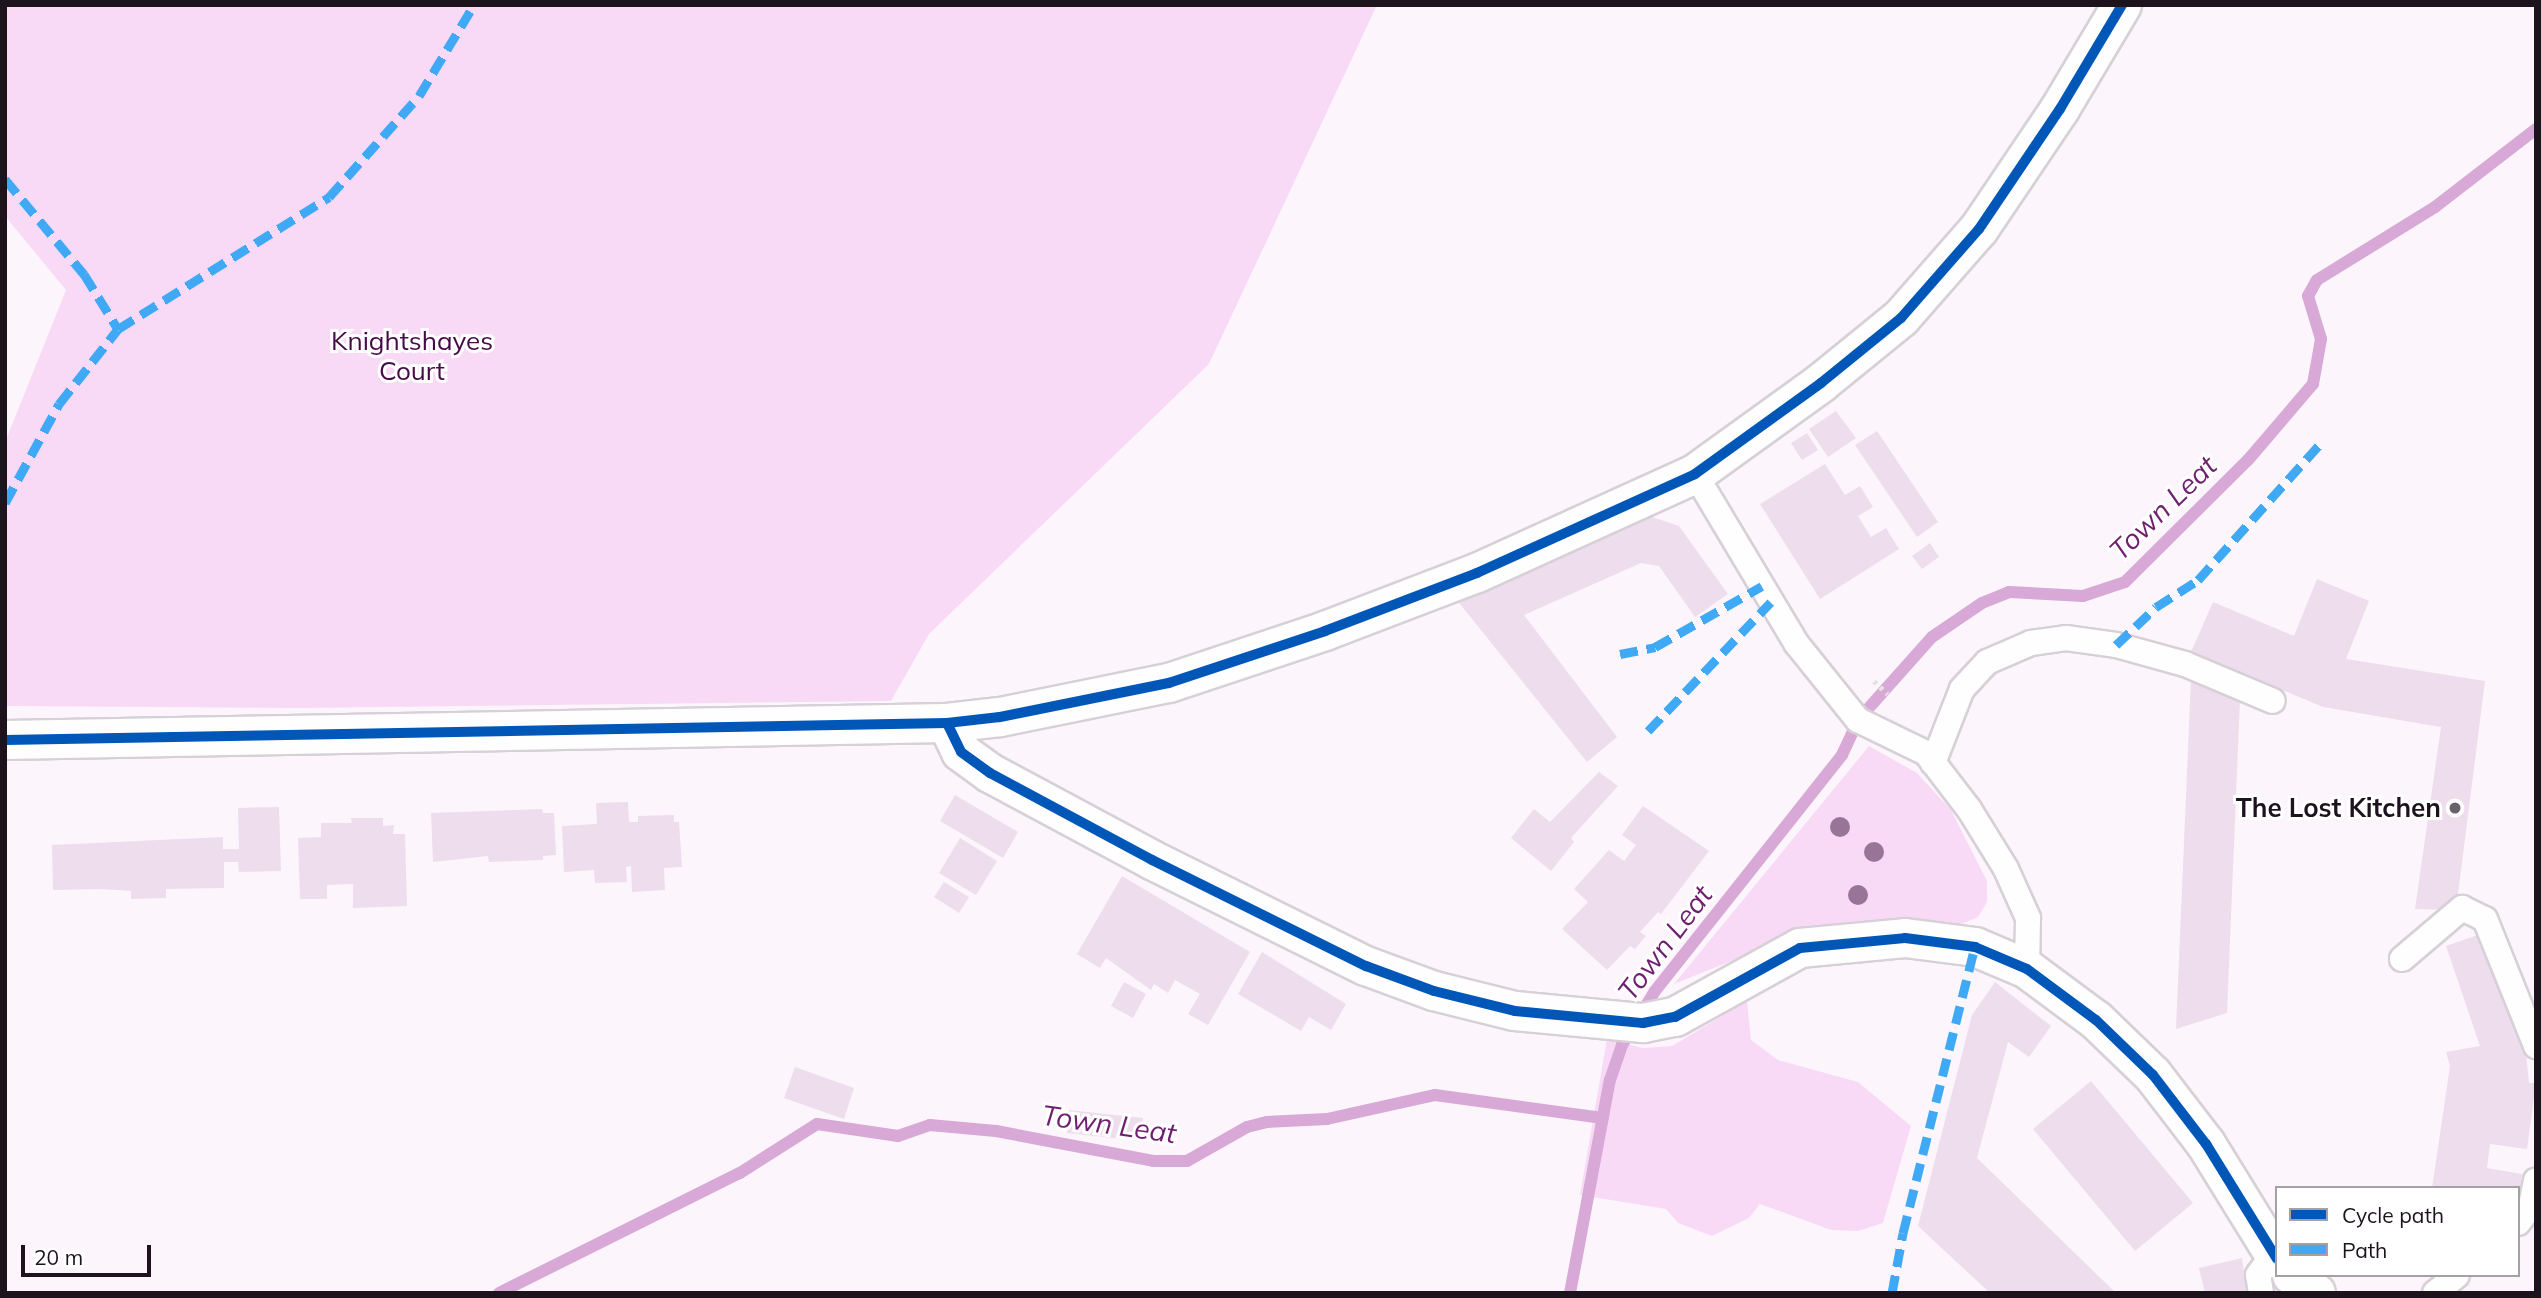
<!DOCTYPE html>
<html>
<head>
<meta charset="utf-8">
<style>
  body { margin:0 }
  #map { position:relative; width:2541px; height:1298px; overflow:hidden; background:#fcf6fc; font-family:Mulish,sans-serif }
  div>[style] { position:absolute }
  [style*='--x'] { left:calc(var(--x)*1px); top:calc(var(--y)*1px); width:calc(var(--w)*1px); rotate:calc(var(--a)*1deg) }
  .green>* { inset:0; background:#f8daf6 }
  .stream>* { height:12px; margin:-6px; padding:0 6px; transform-origin:6px; border-radius:6px; background:#d8a8d7 }
  .building>* { inset:0; background:#eddded }
  .path>* { height:4.5px; margin-top:-2.25px; transform-origin:0; background:repeating-linear-gradient(90deg,#e4e2e4 0 3.5px,transparent 0 8.5px) }
  .roads { filter:drop-shadow(2px 0 #d7d0d7) drop-shadow(-2px 0 #d7d0d7) drop-shadow(0 2px #d7d0d7) drop-shadow(0 -2px #d7d0d7) }
  .service>* { height:24px; margin:-12px; padding:0 12px; transform-origin:12px; border-radius:12px; background:#fffeff }
  .minor>* { height:38px; margin:-19px; padding:0 19px; transform-origin:19px; border-radius:19px; background:#fffeff }
  .quiet>* { height:9px; margin-top:-4.5px; transform-origin:0; background:repeating-linear-gradient(90deg,#3fa9f5 0 18px,transparent 0 27px) }
  .cycleway>* { height:10px; margin:-5px; padding:0 5px; transform-origin:5px; border-radius:5px; background:#0057b8 }
  .trees>* { width:20px; height:20px; margin:-10px; border-radius:50%; background:#987499 }
  .dots>* { width:19px; height:19px; translate:-50% -50%; box-sizing:border-box; border:4px solid #fff; border-radius:50% }
  span { translate:-50% -50%; white-space:nowrap; text-align:center; line-height:1.15; -webkit-text-stroke:6px #fff; paint-order:stroke }
  .park-label { font-size:26px; color:#470948 }
  .poi-label { font-size:26px; color:#1c131c; font-weight:700 }
  .right { translate:-100% -50%; text-align:right }
  .water-label { font-size:28px; color:#6f1f6f; font-style:italic }
  .frame { position:absolute; inset:0; border:7px solid #1c131c; pointer-events:none }
  .legend { position:absolute; left:2275px; top:1186px; width:245px; height:91px; box-sizing:border-box; background:#fff; border:2px solid #a4a1a4; margin:0; padding:9px 12px; list-style:none; font-size:21px; color:#1c131c }
  .legend li { display:flex; align-items:center; gap:14px; height:35px }
  .legend b { width:35px; border:2px solid #a4a1a4 }
  .scale { position:absolute; left:21px; top:1245px; width:130px; height:32px; box-sizing:border-box; border:4px solid #1c131c; border-top:0; padding-left:9px; font-size:21px; line-height:24px; white-space:nowrap; color:#1c131c; -webkit-text-stroke:5px #fff; paint-order:stroke }
</style>
</head>
<body>
<div id="map">
  <div class="green">
    <div style="clip-path:polygon(5px 5px,1377px 5px,1209px 364px,929px 634px,891px 701px,303px 708px,5px 706px,5px 442px,66px 290px,5px 216px)"></div>
    <div style="clip-path:polygon(1869px 746px,1917px 773px,1951px 810px,1987px 881px,1987px 902px,1978px 917px,1959px 925px,1888px 922px,1791px 937px,1674px 984px)"></div>
    <div style="clip-path:polygon(1747px 1001px,1751px 1040px,1778px 1060px,1858px 1082px,1911px 1126px,1883px 1223px,1858px 1231px,1831px 1230px,1760px 1204px,1749px 1218px,1712px 1236px,1678px 1223px,1666px 1209px,1580px 1195px,1607px 1039px,1643px 1048px,1672px 1046px)"></div>
  </div>
  <div class="stream">
    <div style="--x:499;--y:1293;--w:269;--a:-26.5"></div>
    <div style="--x:740;--y:1173;--w:91;--a:-32.5"></div>
    <div style="--x:817;--y:1124;--w:82;--a:8.4"></div>
    <div style="--x:898;--y:1136;--w:34;--a:-19"></div>
    <div style="--x:930;--y:1125;--w:66;--a:5.2"></div>
    <div style="--x:996;--y:1131;--w:160;--a:10.8"></div>
    <div style="--x:1153;--y:1161;--w:34;--a:0"></div>
    <div style="--x:1187;--y:1161;--w:69;--a:-29.5"></div>
    <div style="--x:1247;--y:1127;--w:21;--a:-14"></div>
    <div style="--x:1267;--y:1122;--w:60;--a:-2.9"></div>
    <div style="--x:1327;--y:1119;--w:111;--a:-12.5"></div>
    <div style="--x:1435;--y:1095;--w:169;--a:7.8"></div>
    <div style="--x:1570;--y:1293;--w:217;--a:-79.4"></div>
    <div style="--x:1610;--y:1080;--w:37;--a:-71"></div>
    <div style="--x:1622;--y:1045;--w:63;--a:-58.6"></div>
    <div style="--x:1655;--y:991;--w:301;--a:-51.6"></div>
    <div style="--x:1842;--y:755;--w:38;--a:-65"></div>
    <div style="--x:1858;--y:720;--w:111;--a:-48.3"></div>
    <div style="--x:1932;--y:637;--w:60;--a:-34.2"></div>
    <div style="--x:1982;--y:603;--w:29;--a:-22"></div>
    <div style="--x:2009;--y:592;--w:74;--a:3.1"></div>
    <div style="--x:2083;--y:596;--w:44;--a:-18.4"></div>
    <div style="--x:2125;--y:582;--w:173;--a:-44.8"></div>
    <div style="--x:2248;--y:460;--w:100;--a:-49.5"></div>
    <div style="--x:2313;--y:384;--w:46;--a:-79.9"></div>
    <div style="--x:2321;--y:339;--w:45;--a:-106.8"></div>
    <div style="--x:2308;--y:296;--w:18;--a:-61"></div>
    <div style="--x:2317;--y:280;--w:139;--a:-31.7"></div>
    <div style="--x:2435;--y:207;--w:128;--a:-37.7"></div>
  </div>
  <div class="building">
    <div style="clip-path:polygon(1836px 411px,1856px 438px,1828px 457px,1809px 429px)"></div>
    <div style="clip-path:polygon(1877px 431px,1938px 522px,1917px 537px,1855px 445px)"></div>
    <div style="clip-path:polygon(1807px 433px,1818px 450px,1802px 460px,1791px 443px)"></div>
    <div style="clip-path:polygon(1825px 464px,1845px 495px,1860px 486px,1873px 507px,1858px 516px,1871px 537px,1886px 528px,1899px 549px,1820px 599px,1760px 504px)"></div>
    <div style="clip-path:polygon(1649px 516px,1679px 526px,1728px 594px,1695px 617px,1659px 566px,1641px 563px,1524px 615px,1617px 737px,1587px 762px,1456px 599px)"></div>
    <div style="clip-path:polygon(1930px 543px,1939px 557px,1922px 569px,1912px 556px)"></div>
    <div style="clip-path:polygon(2317px 579px,2369px 601px,2346px 659px,2485px 681px,2456px 910px,2415px 909px,2441px 727px,2323px 707px,2191px 652px,2213px 602px,2294px 636px)"></div>
    <div style="clip-path:polygon(2191px 678px,2240px 699px,2227px 1013px,2176px 1029px)"></div>
    <div style="clip-path:polygon(1599px 772px,1618px 786px,1571px 838px,1574px 842px,1551px 871px,1511px 838px,1534px 809px,1550px 822px)"></div>
    <div style="clip-path:polygon(955px 795px,1018px 832px,1003px 858px,940px 821px)"></div>
    <div style="clip-path:polygon(628px 802px,629px 822px,638px 822px,638px 816px,674px 815px,674px 822px,679px 822px,682px 867px,664px 868px,665px 890px,632px 892px,631px 866px,626px 867px,627px 882px,595px 883px,594px 870px,564px 872px,562px 826px,597px 824px,596px 803px)"></div>
    <div style="clip-path:polygon(1643px 806px,1709px 851px,1661px 914px,1658px 912px,1640px 932px,1646px 936px,1635px 949px,1630px 946px,1607px 970px,1562px 929px,1588px 902px,1574px 889px,1609px 850px,1624px 861px,1636px 845px,1622px 835px)"></div>
    <div style="clip-path:polygon(279px 807px,281px 871px,239px 872px,238px 862px,224px 862px,224px 888px,166px 889px,166px 898px,131px 899px,131px 891px,102px 889px,53px 890px,52px 845px,223px 837px,223px 849px,239px 849px,238px 808px)"></div>
    <div style="clip-path:polygon(542px 809px,543px 813px,554px 813px,556px 855px,543px 856px,543px 860px,489px 862px,488px 856px,433px 862px,431px 813px)"></div>
    <div style="clip-path:polygon(351px 818px,383px 818px,383px 826px,394px 825px,393px 834px,405px 834px,407px 906px,353px 908px,353px 884px,327px 885px,327px 899px,300px 899px,298px 838px,321px 837px,321px 823px,352px 823px)"></div>
    <div style="clip-path:polygon(960px 838px,997px 861px,976px 895px,939px 873px)"></div>
    <div style="clip-path:polygon(1122px 876px,1250px 952px,1208px 1025px,1188px 1014px,1200px 994px,1175px 980px,1168px 993px,1154px 984px,1151px 990px,1106px 958px,1100px 968px,1077px 954px)"></div>
    <div style="clip-path:polygon(944px 882px,969px 897px,959px 913px,934px 897px)"></div>
    <div style="clip-path:polygon(2481px 934px,2526px 1053px,2529px 1083px,2536px 1083px,2527px 1149px,2490px 1144px,2487px 1168px,2522px 1174px,2520px 1193px,2518px 1188px,2432px 1188px,2450px 1066px,2446px 1052px,2480px 1046px,2446px 946px)"></div>
    <div style="clip-path:polygon(1262px 952px,1346px 1004px,1331px 1030px,1309px 1017px,1301px 1031px,1238px 994px)"></div>
    <div style="clip-path:polygon(1124px 982px,1146px 994px,1133px 1018px,1111px 1006px)"></div>
    <div style="clip-path:polygon(1995px 982px,2051px 1026px,2029px 1057px,2008px 1042px,1977px 1158px,2116px 1293px,1990px 1293px,1918px 1226px,1972px 1015px)"></div>
    <div style="clip-path:polygon(795px 1067px,854px 1088px,844px 1119px,784px 1098px)"></div>
    <div style="clip-path:polygon(2091px 1081px,2193px 1203px,2135px 1251px,2033px 1129px)"></div>
    <div style="clip-path:polygon(1069px 1110px,1143px 1118px,1141px 1141px,1067px 1133px)"></div>
    <div style="clip-path:polygon(2242px 1258px,2247px 1293px,2205px 1293px,2199px 1268px)"></div>
  </div>
  <div class="path">
    <div style="--x:1874;--y:681;--w:19;--a:43"></div>
  </div>
  <div class="roads">
    <div class="service">
      <div style="--x:1695;--y:474;--w:197;--a:59.1"></div>
      <div style="--x:1796;--y:643;--w:99;--a:51.2"></div>
      <div style="--x:1858;--y:720;--w:76;--a:25.9"></div>
      <div style="--x:1926;--y:753;--w:71;--a:52.5"></div>
      <div style="--x:1969;--y:809;--w:70;--a:58.3"></div>
      <div style="--x:2006;--y:869;--w:54;--a:65.8"></div>
      <div style="--x:2028;--y:918;--w:51;--a:91.1"></div>
      <div style="--x:1933;--y:763;--w:79;--a:-68.6"></div>
      <div style="--x:1962;--y:689;--w:37;--a:-47"></div>
      <div style="--x:1987;--y:662;--w:48;--a:-23.4"></div>
      <div style="--x:2031;--y:643;--w:35;--a:-8"></div>
      <div style="--x:2066;--y:638;--w:50;--a:8"></div>
      <div style="--x:2116;--y:645;--w:72;--a:15.4"></div>
      <div style="--x:2185;--y:664;--w:95;--a:22.8"></div>
      <div style="--x:2402;--y:959;--w:79;--a:-40.4"></div>
      <div style="--x:2462;--y:908;--w:25;--a:26"></div>
      <div style="--x:2485;--y:919;--w:137;--a:68.1"></div>
      <div style="--x:2518;--y:1223;--w:21;--a:-53"></div>
      <div style="--x:2531;--y:1206;--w:26;--a:-79"></div>
      <div style="--x:2261;--y:1293;--w:18;--a:-99"></div>
      <div style="--x:2258;--y:1275;--w:25;--a:-53"></div>
      <div style="--x:2435;--y:1293;--w:28;--a:-39"></div>
    </div>
    <div class="minor">
      <div style="--x:947;--y:723;--w:32;--a:64"></div>
      <div style="--x:961;--y:752;--w:36;--a:36"></div>
      <div style="--x:990;--y:773;--w:184;--a:28.2"></div>
      <div style="--x:1152;--y:860;--w:239;--a:26.4"></div>
      <div style="--x:1366;--y:966;--w:72;--a:20.2"></div>
      <div style="--x:1434;--y:991;--w:83;--a:13.9"></div>
      <div style="--x:1515;--y:1011;--w:129;--a:5.4"></div>
      <div style="--x:1643;--y:1023;--w:33;--a:-11"></div>
      <div style="--x:1675;--y:1017;--w:143;--a:-28.9"></div>
      <div style="--x:1800;--y:948;--w:105;--a:-5.4"></div>
      <div style="--x:1905;--y:938;--w:71;--a:7.3"></div>
      <div style="--x:1975;--y:947;--w:56;--a:22.9"></div>
      <div style="--x:2027;--y:969;--w:86;--a:36.5"></div>
      <div style="--x:2096;--y:1020;--w:79;--a:44"></div>
      <div style="--x:2153;--y:1075;--w:87;--a:52.5"></div>
      <div style="--x:2206;--y:1144;--w:135;--a:58.3"></div>
      <div style="--x:5;--y:740;--w:942;--a:-1.03"></div>
      <div style="--x:947;--y:723;--w:53;--a:-6.5"></div>
      <div style="--x:1000;--y:717;--w:172;--a:-11.4"></div>
      <div style="--x:1169;--y:683;--w:164;--a:-18.4"></div>
      <div style="--x:1325;--y:631;--w:163;--a:-20.9"></div>
      <div style="--x:1477;--y:573;--w:239;--a:-24.4"></div>
      <div style="--x:1695;--y:474;--w:155;--a:-35.8"></div>
      <div style="--x:1821;--y:383;--w:103;--a:-39.1"></div>
      <div style="--x:1901;--y:318;--w:118;--a:-48.8"></div>
      <div style="--x:1979;--y:229;--w:145;--a:-56"></div>
      <div style="--x:2060;--y:109;--w:121;--a:-59.2"></div>
      <div style="--x:2292;--y:1275;--w:30;--a:37"></div>
    </div>
  </div>
  <div class="quiet">
    <div style="--x:5;--y:179;--w:124;--a:50.3"></div>
    <div style="--x:84;--y:274;--w:65;--a:58.3"></div>
    <div style="--x:5;--y:503;--w:113;--a:-61.4"></div>
    <div style="--x:59;--y:404;--w:95;--a:-51.8"></div>
    <div style="--x:118;--y:329;--w:249;--a:-32"></div>
    <div style="--x:329;--y:197;--w:135;--a:-48.3"></div>
    <div style="--x:419;--y:96;--w:106;--a:-58.9"></div>
    <div style="--x:2116;--y:645;--w:55;--a:-43.5"></div>
    <div style="--x:2156;--y:607;--w:50;--a:-32.7"></div>
    <div style="--x:2198;--y:580;--w:183;--a:-48.1"></div>
    <div style="--x:1620;--y:654;--w:36;--a:-11"></div>
    <div style="--x:1655;--y:647;--w:123;--a:-29.7"></div>
    <div style="--x:1648;--y:731;--w:178;--a:-46.4"></div>
    <div style="--x:1892;--y:1293;--w:61;--a:-79.6"></div>
    <div style="--x:1903;--y:1233;--w:295;--a:-75.9"></div>
  </div>
  <div class="cycleway">
    <div style="--x:947;--y:723;--w:32;--a:64"></div>
    <div style="--x:961;--y:752;--w:36;--a:36"></div>
    <div style="--x:990;--y:773;--w:184;--a:28.2"></div>
    <div style="--x:1152;--y:860;--w:239;--a:26.4"></div>
    <div style="--x:1366;--y:966;--w:72;--a:20.2"></div>
    <div style="--x:1434;--y:991;--w:83;--a:13.9"></div>
    <div style="--x:1515;--y:1011;--w:129;--a:5.4"></div>
    <div style="--x:1643;--y:1023;--w:33;--a:-11"></div>
    <div style="--x:1675;--y:1017;--w:143;--a:-28.9"></div>
    <div style="--x:1800;--y:948;--w:105;--a:-5.4"></div>
    <div style="--x:1905;--y:938;--w:71;--a:7.3"></div>
    <div style="--x:1975;--y:947;--w:56;--a:22.9"></div>
    <div style="--x:2027;--y:969;--w:86;--a:36.5"></div>
    <div style="--x:2096;--y:1020;--w:79;--a:44"></div>
    <div style="--x:2153;--y:1075;--w:87;--a:52.5"></div>
    <div style="--x:2206;--y:1144;--w:135;--a:58.3"></div>
    <div style="--x:5;--y:740;--w:942;--a:-1.03"></div>
    <div style="--x:947;--y:723;--w:53;--a:-6.5"></div>
    <div style="--x:1000;--y:717;--w:172;--a:-11.4"></div>
    <div style="--x:1169;--y:683;--w:164;--a:-18.4"></div>
    <div style="--x:1325;--y:631;--w:163;--a:-20.9"></div>
    <div style="--x:1477;--y:573;--w:239;--a:-24.4"></div>
    <div style="--x:1695;--y:474;--w:155;--a:-35.8"></div>
    <div style="--x:1821;--y:383;--w:103;--a:-39.1"></div>
    <div style="--x:1901;--y:318;--w:118;--a:-48.8"></div>
    <div style="--x:1979;--y:229;--w:145;--a:-56"></div>
    <div style="--x:2060;--y:109;--w:121;--a:-59.2"></div>
  </div>
  <div class="trees">
    <div style="left:1840px;top:827px"></div>
    <div style="left:1874px;top:852px"></div>
    <div style="left:1858px;top:895px"></div>
  </div>
  <div class="dots">
    <div style="left:2455px;top:808px;background:#6a626a"></div>
  </div>
  <div class="park-label">
    <span style="left:412px;top:356px">Knightshayes<br>Court</span>
  </div>
  <div class="poi-label">
    <span class="right" style="left:2441px;top:808px">The Lost Kitchen</span>
  </div>
  <div class="water-label">
    <span style="left:2163px;top:508px;rotate:-44deg">Town Leat</span>
    <span style="left:1665px;top:943px;rotate:-53deg">Town Leat</span>
    <span style="left:1109px;top:1124px;rotate:8deg">Town Leat</span>
  </div>
  <div class="frame"></div>
  <ul class="legend">
  <li><b style="height:9px;background:#0057b8"></b>Cycle path</li>
  <li><b style="height:9px;background:#3fa9f5"></b>Path</li>
  </ul>
  <div class="scale">20 m</div>
</div>
</body>
</html>
